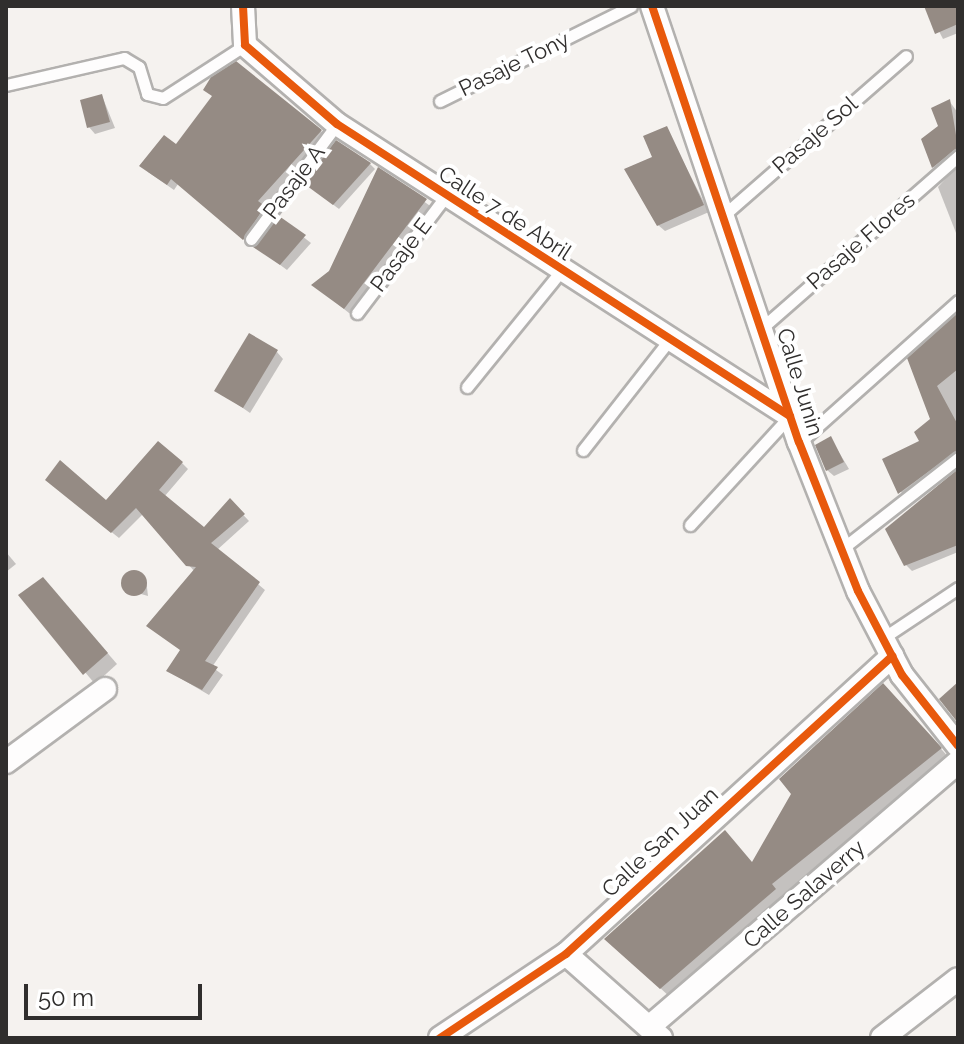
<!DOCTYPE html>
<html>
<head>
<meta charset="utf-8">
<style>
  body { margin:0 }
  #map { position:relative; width:964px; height:1044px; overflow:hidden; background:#f5f2ef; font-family:Raleway,sans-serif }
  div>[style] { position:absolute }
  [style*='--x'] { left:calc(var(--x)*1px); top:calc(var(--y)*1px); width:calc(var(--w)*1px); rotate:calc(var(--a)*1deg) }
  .shadow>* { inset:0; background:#0003 }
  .building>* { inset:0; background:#958b84 }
  .round { border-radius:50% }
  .roads { filter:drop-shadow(2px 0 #b3b1af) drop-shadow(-2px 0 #b3b1af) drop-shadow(0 2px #b3b1af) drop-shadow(0 -2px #b3b1af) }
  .lane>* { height:11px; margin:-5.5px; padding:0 5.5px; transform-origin:5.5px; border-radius:5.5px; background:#fefdfd }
  .street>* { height:22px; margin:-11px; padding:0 11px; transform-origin:11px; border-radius:11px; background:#fefdfd }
  .cycleway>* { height:8px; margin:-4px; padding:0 4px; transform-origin:4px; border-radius:4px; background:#e8590c }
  span { translate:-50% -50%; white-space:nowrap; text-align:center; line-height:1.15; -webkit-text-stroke:8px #fff; paint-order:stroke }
  .street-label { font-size:22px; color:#302e2d }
  .frame { position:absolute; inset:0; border:8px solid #302e2d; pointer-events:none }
  .scale { position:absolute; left:24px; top:984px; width:178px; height:36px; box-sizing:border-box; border:4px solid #302e2d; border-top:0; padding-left:10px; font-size:24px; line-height:28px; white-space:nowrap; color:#302e2d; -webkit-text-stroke:6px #fff; paint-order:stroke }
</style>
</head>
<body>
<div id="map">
  <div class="shadow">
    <div style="clip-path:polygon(926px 6px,958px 6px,958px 33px,943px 39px)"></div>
    <div style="clip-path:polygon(102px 96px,115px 128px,95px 134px,89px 127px)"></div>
    <div style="clip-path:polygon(950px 102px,958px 113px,958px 156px,939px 172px,933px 167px)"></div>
    <div style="clip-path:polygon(666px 128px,709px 212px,665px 231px,658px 225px,655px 158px)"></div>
    <div style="clip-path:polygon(321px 131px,327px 138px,264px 208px,270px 214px,250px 245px,178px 184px,174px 190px,148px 172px,176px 147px)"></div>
    <div style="clip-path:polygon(370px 164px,375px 169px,339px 209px,311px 188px)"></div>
    <div style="clip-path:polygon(958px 165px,958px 238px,938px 187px)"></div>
    <div style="clip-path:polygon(379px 170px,436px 210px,354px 317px,314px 285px,330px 272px)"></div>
    <div style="clip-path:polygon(279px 218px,311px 243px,287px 270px,256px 247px)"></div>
    <div style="clip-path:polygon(958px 318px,958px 457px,905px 499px,884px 460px,922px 442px,933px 419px,909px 359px)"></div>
    <div style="clip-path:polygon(277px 352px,283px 359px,250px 413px,217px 390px)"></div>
    <div style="clip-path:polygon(831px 439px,849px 469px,834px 476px,827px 470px)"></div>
    <div style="clip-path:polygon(182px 463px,188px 469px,164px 497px,204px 529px,230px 501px,249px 521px,217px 550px,265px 590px,212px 667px,223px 675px,209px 695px,168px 671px,181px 651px,195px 572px,143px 514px,119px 538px,54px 486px,107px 503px)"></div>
    <div style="clip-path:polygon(958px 472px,958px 552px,912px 571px,906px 565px)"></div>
    <div style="clip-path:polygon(6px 552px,16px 564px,6px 572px)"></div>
    <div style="clip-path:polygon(130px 573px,146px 579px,148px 596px,127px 590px)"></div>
    <div style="clip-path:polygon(53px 590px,117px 664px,95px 684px,21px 596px)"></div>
    <div style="clip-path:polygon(894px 696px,951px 760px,781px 896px,785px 900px,671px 998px,618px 949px,753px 864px)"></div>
  </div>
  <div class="building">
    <div style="clip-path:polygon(924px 6px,958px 6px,958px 24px,935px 34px)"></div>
    <div style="clip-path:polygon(236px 61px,322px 130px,258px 201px,265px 206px,243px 240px,171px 179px,167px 185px,139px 166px,164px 135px,176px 144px,212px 96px,203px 90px,211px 77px)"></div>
    <div style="clip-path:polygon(102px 94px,110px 122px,87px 128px,80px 100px)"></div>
    <div style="clip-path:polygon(950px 99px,958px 147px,932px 168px,921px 139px,938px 126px,931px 108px)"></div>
    <div style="clip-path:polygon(667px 126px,704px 205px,657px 226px,624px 169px,652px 157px,643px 136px)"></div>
    <div style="clip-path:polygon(336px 140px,371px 163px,333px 205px,303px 183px)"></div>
    <div style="clip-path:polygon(378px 167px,427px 199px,344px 309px,311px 285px,329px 271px)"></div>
    <div style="clip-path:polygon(279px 216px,306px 235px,280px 265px,253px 247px)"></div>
    <div style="clip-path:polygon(958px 312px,958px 369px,937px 386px,958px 425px,958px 450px,898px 494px,882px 459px,919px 441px,914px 432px,930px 419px,907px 358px)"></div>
    <div style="clip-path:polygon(249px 333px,278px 350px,243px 408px,214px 391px)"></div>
    <div style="clip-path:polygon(831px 436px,844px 462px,826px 471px,815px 445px)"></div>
    <div style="clip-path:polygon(158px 441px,183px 462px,159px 490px,204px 527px,230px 498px,245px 514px,211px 543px,260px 582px,205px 661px,218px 667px,202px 690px,166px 671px,180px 650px,146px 626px,196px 567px,186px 566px,136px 508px,111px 533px,45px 480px,60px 460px,106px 500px)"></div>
    <div style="clip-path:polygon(958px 469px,958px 545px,904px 566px,885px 529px)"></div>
    <div class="round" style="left:121px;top:570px;width:26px;height:26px"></div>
    <div style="clip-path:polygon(43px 577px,108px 653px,83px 675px,18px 595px)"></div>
    <div style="clip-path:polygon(958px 682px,958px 723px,939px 699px)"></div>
    <div style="clip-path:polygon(883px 683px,942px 748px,772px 884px,776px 889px,660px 989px,604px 939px,725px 830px,752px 862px,791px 794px,779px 779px)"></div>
  </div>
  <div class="roads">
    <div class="lane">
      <div style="--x:6;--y:85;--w:121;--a:-12.9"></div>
      <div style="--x:124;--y:58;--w:17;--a:31"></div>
      <div style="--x:139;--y:67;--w:28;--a:73"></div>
      <div style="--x:147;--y:94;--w:16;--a:14"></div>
      <div style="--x:163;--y:98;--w:98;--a:-32.9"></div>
      <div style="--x:440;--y:101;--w:213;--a:-26.4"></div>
      <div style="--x:725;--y:214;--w:240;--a:-41.1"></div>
      <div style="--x:251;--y:239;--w:144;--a:-53.2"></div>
      <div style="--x:357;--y:313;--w:146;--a:-52.8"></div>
      <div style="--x:764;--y:326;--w:258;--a:-41.2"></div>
      <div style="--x:467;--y:387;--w:149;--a:-51"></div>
      <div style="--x:800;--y:442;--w:212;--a:-41.7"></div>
      <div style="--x:583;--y:450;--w:136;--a:-51.9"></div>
      <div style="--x:690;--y:525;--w:148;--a:-47.5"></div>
      <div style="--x:843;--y:548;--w:146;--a:-38"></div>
      <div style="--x:883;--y:638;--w:90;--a:-33.7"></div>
    </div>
    <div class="street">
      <div style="--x:243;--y:6;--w:39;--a:87"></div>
      <div style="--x:245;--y:45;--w:121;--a:40.7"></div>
      <div style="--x:337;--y:124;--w:539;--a:32.81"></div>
      <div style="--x:652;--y:6;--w:460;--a:71.4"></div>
      <div style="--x:799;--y:442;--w:160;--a:68.4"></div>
      <div style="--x:858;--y:591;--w:95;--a:62.4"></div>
      <div style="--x:902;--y:675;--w:90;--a:51.7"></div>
      <div style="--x:6;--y:762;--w:123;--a:-36.4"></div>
      <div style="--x:566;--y:954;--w:127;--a:41.5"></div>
      <div style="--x:649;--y:1027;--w:407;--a:-40.6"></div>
      <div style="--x:440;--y:1038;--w:151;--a:-33.7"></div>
      <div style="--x:566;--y:954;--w:442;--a:-42.4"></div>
      <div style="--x:882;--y:1038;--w:96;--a:-37.8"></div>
    </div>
  </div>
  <div class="cycleway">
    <div style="--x:243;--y:6;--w:39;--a:87"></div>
    <div style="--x:245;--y:45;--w:121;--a:40.7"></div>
    <div style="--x:337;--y:124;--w:539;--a:32.81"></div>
    <div style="--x:652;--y:6;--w:460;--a:71.4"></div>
    <div style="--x:799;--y:442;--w:160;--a:68.4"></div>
    <div style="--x:858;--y:591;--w:95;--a:62.4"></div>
    <div style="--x:902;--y:675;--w:90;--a:51.7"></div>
    <div style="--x:440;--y:1038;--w:151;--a:-33.7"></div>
    <div style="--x:566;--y:954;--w:442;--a:-42.4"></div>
  </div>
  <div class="street-label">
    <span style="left:514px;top:64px;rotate:-26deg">Pasaje Tony</span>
    <span style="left:815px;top:135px;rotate:-41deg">Pasaje Sol</span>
    <span style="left:294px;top:182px;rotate:-53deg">Pasaje A</span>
    <span style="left:505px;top:213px;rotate:33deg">Calle 7 de Abril</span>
    <span style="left:861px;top:241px;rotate:-41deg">Pasaje Flores</span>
    <span style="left:401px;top:255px;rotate:-53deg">Pasaje E</span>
    <span style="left:800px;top:382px;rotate:73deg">Calle Junin</span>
    <span style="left:660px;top:842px;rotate:-43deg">Calle San Juan</span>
    <span style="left:804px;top:894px;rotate:-41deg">Calle Salaverry</span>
  </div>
  <div class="frame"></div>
  <div class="scale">50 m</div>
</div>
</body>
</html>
